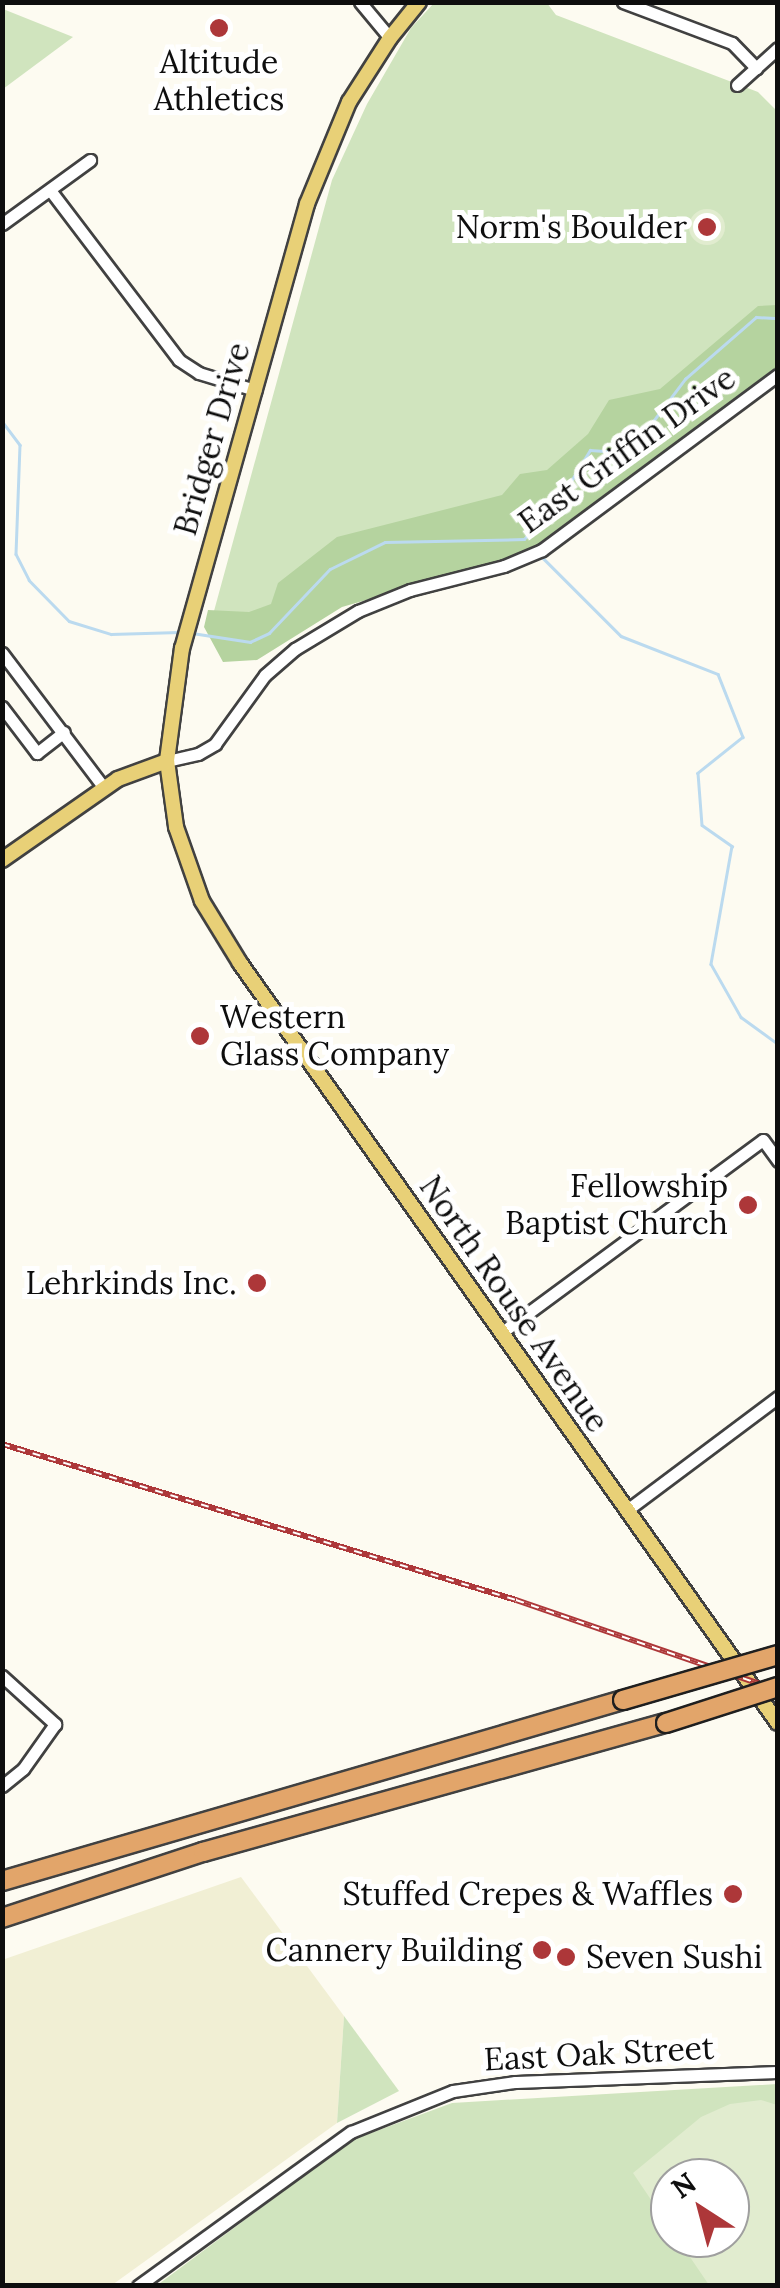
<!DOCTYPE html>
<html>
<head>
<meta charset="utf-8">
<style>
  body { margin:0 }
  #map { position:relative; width:780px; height:2288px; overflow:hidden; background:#fdfbf1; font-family:Lora,serif }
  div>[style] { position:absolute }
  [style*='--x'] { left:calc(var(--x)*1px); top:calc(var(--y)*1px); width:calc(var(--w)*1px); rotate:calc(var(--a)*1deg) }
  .farmland>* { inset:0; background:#f1efd4 }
  .green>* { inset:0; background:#d0e4be }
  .forest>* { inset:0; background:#b5d39f }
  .pitch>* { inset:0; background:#e1eccf }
  .round { border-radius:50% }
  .stream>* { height:2.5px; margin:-1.25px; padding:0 1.25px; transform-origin:1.25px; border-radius:1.25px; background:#bbdaef }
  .roads { filter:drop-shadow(2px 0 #414141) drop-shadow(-2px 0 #414141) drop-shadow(0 2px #414141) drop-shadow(0 -2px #414141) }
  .minor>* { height:11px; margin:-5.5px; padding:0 5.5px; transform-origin:5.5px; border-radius:5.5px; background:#fff }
  .major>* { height:14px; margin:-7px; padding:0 7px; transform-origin:7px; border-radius:7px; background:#e8d077 }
  .highway>* { height:18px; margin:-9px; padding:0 9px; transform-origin:9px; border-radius:9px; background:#e2a56a }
  .rail>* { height:6px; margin-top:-3px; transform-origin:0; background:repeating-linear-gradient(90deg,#fff 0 8px,#ad3739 0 16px); box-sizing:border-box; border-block:2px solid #ad3739 }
  .bridges { filter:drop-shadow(2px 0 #1f1f1f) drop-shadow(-2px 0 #1f1f1f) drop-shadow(0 2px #1f1f1f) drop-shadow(0 -2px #1f1f1f) }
  .highway-bridge>* { height:18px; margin:-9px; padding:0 9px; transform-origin:9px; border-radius:9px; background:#e2a56a }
  .dots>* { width:28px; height:28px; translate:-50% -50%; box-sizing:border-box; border:5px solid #fff; border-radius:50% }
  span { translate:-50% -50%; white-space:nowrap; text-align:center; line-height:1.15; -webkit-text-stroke:10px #fff; paint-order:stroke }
  .poi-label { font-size:32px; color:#0e0e0e }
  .right { translate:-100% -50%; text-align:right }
  .left { translate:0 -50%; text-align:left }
  .street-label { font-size:32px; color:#0e0e0e }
  .frame { position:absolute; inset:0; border:5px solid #0e0e0e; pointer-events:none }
  .north { position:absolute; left:650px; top:2158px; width:100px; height:100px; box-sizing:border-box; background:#fff; border:2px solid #9f9f9f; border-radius:50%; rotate:324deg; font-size:28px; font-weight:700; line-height:40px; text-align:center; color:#0e0e0e }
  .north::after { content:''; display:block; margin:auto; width:35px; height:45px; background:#ad3739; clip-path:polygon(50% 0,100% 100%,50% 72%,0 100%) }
</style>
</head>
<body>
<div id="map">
  <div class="farmland">
    <div style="clip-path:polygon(241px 1877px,344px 2016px,337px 2123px,112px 2285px,3px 2285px,2px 1960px)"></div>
  </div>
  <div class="green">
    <div style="clip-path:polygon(434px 3px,547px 3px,556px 15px,758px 92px,777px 111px,777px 364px,519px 551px,211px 622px,332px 180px,367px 104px,411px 28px)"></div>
    <div style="clip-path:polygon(3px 9px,73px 37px,3px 89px,2px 89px)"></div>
    <div style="clip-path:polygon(344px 2016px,399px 2091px,337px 2123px)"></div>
    <div style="clip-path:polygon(evenodd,777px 2084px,777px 2285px,156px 2286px,352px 2140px,452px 2103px,777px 2084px,670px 2178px,730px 2178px,730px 2238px,670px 2238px,670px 2178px)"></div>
  </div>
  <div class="forest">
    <div style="clip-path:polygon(777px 305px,777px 367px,545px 543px,519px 556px,342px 607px,257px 660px,223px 662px,204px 627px,208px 610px,249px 612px,271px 604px,278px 583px,337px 537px,502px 495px,520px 474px,547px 470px,588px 434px,609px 400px,660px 389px,758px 306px)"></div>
  </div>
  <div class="pitch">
    <div class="round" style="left:689px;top:209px;width:36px;height:36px"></div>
    <div style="clip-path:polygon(761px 2100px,777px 2105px,777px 2285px,709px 2285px,677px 2238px,730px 2238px,730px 2178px,670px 2178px,670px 2228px,633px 2173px,701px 2117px,730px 2104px)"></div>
  </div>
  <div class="stream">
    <div style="--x:2;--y:421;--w:30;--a:53"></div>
    <div style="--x:20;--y:445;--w:109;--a:92.1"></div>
    <div style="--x:16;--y:554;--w:29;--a:63"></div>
    <div style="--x:29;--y:580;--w:57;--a:45.7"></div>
    <div style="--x:69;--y:621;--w:44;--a:17.2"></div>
    <div style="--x:111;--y:634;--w:68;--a:-1.7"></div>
    <div style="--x:541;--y:556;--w:113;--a:45"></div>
    <div style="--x:621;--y:636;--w:104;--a:21.4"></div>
    <div style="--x:718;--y:674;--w:68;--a:68.4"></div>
    <div style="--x:743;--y:737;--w:58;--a:141.3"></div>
    <div style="--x:698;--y:773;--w:52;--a:85.6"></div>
    <div style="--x:702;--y:825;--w:37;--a:35"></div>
    <div style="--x:732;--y:846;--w:120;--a:100.1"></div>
    <div style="--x:711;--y:964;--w:61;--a:60.5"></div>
    <div style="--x:741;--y:1017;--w:46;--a:36.1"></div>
    <div style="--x:192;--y:633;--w:59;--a:8.8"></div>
    <div style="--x:250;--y:642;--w:21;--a:-25"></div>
    <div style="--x:269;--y:633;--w:88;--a:-46.4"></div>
    <div style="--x:330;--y:569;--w:61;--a:-26.1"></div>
    <div style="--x:385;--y:542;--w:139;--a:-1.2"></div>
    <div style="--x:524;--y:539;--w:48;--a:-46.7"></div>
    <div style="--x:557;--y:504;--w:63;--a:-58.6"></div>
    <div style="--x:590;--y:450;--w:39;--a:4"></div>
    <div style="--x:629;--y:453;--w:93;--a:-52.9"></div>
    <div style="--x:685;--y:379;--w:94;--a:-41.1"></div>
    <div style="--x:756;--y:317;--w:22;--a:3"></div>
  </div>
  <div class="roads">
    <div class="minor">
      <div style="--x:360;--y:2;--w:47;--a:50.2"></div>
      <div style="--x:623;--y:2;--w:116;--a:20.6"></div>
      <div style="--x:732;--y:43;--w:35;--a:46"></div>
      <div style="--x:737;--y:85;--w:55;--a:-42.1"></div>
      <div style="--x:50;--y:190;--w:213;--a:52.8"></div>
      <div style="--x:179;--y:360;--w:24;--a:33"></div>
      <div style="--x:199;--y:373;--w:59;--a:16.9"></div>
      <div style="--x:2;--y:224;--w:109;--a:-36"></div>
      <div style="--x:2;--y:653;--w:169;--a:52.9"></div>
      <div style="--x:2;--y:707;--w:58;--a:52.7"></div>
      <div style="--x:37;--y:753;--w:34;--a:-38"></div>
      <div style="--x:167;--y:761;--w:32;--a:-13"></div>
      <div style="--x:198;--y:754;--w:20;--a:-30"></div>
      <div style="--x:215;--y:744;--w:85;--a:-54.1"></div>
      <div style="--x:265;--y:675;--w:40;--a:-41"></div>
      <div style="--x:295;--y:649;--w:74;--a:-31.1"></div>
      <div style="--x:358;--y:611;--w:56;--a:-22"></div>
      <div style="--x:410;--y:590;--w:97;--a:-14.3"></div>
      <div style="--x:504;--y:566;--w:41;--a:-22.8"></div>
      <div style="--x:542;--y:550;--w:294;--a:-36.6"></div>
      <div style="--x:501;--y:1333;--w:325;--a:-36.4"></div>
      <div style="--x:763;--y:1140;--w:26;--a:54"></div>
      <div style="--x:627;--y:1510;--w:189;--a:-36.8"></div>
      <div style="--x:2;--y:1676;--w:72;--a:42.2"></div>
      <div style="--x:55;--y:1724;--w:55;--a:125.4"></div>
      <div style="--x:23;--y:1769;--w:27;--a:141"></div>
      <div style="--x:138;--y:2286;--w:263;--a:-35.9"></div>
      <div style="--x:351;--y:2132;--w:110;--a:-21.9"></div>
      <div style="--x:453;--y:2091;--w:63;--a:-8.3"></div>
      <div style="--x:515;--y:2082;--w:263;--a:-2.2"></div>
    </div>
    <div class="major">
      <div style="--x:419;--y:2;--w:46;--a:128.9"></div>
      <div style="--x:390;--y:38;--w:76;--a:122.6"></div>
      <div style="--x:349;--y:102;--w:110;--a:112.4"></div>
      <div style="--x:307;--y:204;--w:461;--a:105.7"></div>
      <div style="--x:182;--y:648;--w:114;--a:97.6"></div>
      <div style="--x:167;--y:761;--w:67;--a:82.2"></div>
      <div style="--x:176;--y:827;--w:78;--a:70.6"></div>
      <div style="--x:202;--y:901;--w:73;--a:58.5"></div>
      <div style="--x:240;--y:963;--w:931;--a:54.71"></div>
      <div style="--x:2;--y:860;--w:141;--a:-34.9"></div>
      <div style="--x:118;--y:779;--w:52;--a:-20.2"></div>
    </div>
    <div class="highway">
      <div style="--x:2;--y:1881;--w:647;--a:-16.25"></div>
      <div style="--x:2;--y:1918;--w:212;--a:-18.2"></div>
      <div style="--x:203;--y:1852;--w:481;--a:-15.6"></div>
    </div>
  </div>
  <div class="rail">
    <div style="--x:2;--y:1444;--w:537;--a:16.88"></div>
    <div style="--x:516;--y:1600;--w:277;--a:19"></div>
  </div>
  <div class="bridges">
    <div class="highway-bridge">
      <div style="--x:623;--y:1700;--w:161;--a:-16.2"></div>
      <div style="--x:666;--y:1723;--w:118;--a:-17.8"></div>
    </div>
  </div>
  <div class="dots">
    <div style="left:219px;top:28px;background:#ad3739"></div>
    <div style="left:707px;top:227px;background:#ad3739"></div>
    <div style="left:200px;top:1036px;background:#ad3739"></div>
    <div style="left:748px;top:1205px;background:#ad3739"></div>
    <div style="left:257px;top:1283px;background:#ad3739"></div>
    <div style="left:733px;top:1894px;background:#ad3739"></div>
    <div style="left:542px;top:1950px;background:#ad3739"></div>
    <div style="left:566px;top:1957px;background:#ad3739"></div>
  </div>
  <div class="poi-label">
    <span style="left:219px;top:81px">Altitude<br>Athletics</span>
    <span class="right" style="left:687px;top:227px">Norm's Boulder</span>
    <span class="left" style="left:220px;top:1036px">Western<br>Glass Company</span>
    <span class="right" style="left:728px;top:1205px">Fellowship<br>Baptist Church</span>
    <span class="right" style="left:237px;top:1283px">Lehrkinds Inc.</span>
    <span class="right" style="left:713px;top:1894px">Stuffed Crepes &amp; Waffles</span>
    <span class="right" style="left:522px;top:1950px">Cannery Building</span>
    <span class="left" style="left:586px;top:1957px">Seven Sushi</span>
  </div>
  <div class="street-label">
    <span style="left:212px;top:439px;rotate:-74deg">Bridger Drive</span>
    <span style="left:627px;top:450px;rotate:-36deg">East Griffin Drive</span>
    <span style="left:514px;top:1304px;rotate:55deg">North Rouse Avenue</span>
    <span style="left:599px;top:2054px;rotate:-3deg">East Oak Street</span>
  </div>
  <div class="frame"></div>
  <div class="north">N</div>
</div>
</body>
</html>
